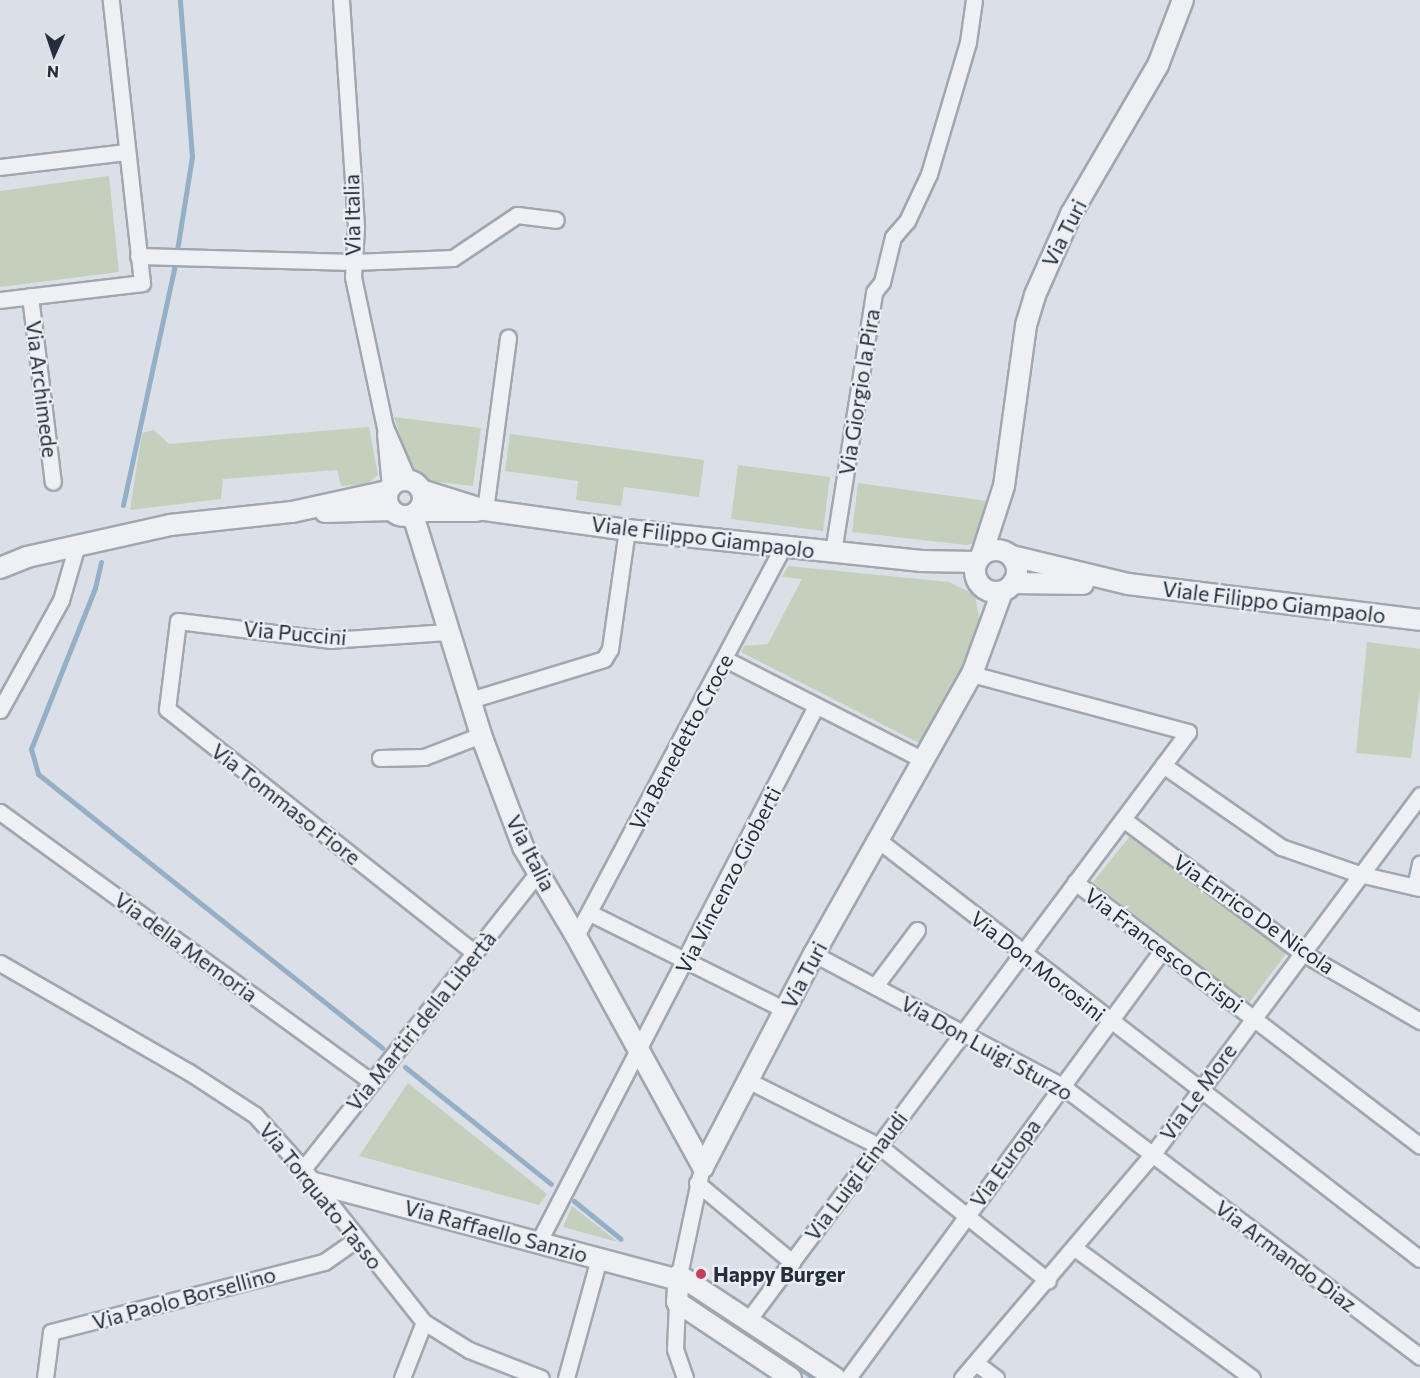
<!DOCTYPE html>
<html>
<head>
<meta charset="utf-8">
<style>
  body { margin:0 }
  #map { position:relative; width:1420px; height:1378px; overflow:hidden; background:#dbe0e6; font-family:Commissioner,sans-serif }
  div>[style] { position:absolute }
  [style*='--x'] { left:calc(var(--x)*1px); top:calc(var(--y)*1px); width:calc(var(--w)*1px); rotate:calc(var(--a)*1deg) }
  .green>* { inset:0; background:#c2d0bc }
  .stream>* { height:5px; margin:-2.5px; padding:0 2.5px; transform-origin:2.5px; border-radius:2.5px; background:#94b0c7 }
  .roads { filter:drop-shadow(2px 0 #a1a7b0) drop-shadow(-2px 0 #a1a7b0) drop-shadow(0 2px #a1a7b0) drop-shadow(0 -2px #a1a7b0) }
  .minor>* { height:15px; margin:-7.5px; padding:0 7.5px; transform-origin:7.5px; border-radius:7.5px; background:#eef0f4 }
  .tertiary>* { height:20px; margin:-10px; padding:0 10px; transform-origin:10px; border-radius:10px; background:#eef0f4 }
  .tertiary>.ring { margin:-10px; padding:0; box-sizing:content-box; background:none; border:20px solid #eef0f4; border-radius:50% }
  .dots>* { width:16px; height:16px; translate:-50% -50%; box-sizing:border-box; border:3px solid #eaeff4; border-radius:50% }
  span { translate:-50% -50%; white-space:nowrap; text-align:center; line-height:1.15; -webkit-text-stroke:4.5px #eaeff4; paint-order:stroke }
  .street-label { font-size:21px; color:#252e3c }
  .poi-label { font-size:21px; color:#252e3c; font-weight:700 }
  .left { translate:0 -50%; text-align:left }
  .north { position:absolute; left:24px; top:24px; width:60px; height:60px; -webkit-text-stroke:4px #eaeff4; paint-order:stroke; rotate:183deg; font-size:16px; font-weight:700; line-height:24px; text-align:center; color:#252e3c }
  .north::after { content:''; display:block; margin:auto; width:21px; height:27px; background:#252e3c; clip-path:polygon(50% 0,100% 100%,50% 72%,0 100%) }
</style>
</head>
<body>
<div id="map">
  <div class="green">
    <div style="clip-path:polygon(109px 176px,119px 272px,0 287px,0 191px)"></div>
    <div style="clip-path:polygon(394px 417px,481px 428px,473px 486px,429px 481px,411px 470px)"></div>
    <div style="clip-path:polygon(369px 427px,378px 475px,367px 484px,341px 486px,337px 470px,223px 479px,221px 499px,130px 510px,142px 433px,154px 430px,169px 444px)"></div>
    <div style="clip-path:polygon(510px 434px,704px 460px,699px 497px,624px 487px,621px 506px,576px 500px,578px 481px,505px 471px)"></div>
    <div style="clip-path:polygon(738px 465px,830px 477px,823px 531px,731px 519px)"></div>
    <div style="clip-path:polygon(858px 483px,987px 501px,983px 533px,976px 543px,966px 545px,852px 532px)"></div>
    <div style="clip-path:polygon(788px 566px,949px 582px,975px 595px,979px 618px,969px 655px,919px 743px,741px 652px,744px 646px,768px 644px,802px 579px,782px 577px)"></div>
    <div style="clip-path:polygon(1367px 642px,1420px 649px,1420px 690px,1411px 758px,1356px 753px)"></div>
    <div style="clip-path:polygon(1130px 836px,1288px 951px,1249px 1003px,1093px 882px)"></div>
    <div style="clip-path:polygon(408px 1083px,547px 1194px,539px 1205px,359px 1156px)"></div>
    <div style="clip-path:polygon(572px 1206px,618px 1242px,563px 1227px)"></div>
  </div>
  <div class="stream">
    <div style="--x:123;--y:505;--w:241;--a:-77.8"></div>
    <div style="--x:174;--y:269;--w:113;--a:-80.9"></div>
    <div style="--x:192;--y:157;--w:157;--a:-94.4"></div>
    <div style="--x:101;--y:562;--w:27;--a:103"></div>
    <div style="--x:95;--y:588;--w:173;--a:111.7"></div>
    <div style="--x:31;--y:749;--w:26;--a:74"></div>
    <div style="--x:38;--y:774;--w:440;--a:38.5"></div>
    <div style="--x:405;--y:1067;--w:187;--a:38.7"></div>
    <div style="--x:574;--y:1201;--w:60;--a:39"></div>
    <div style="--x:700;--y:1302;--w:137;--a:33.7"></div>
  </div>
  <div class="roads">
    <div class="minor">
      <div style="--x:341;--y:0;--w:228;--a:86.2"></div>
      <div style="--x:356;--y:228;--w:49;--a:93.5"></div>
      <div style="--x:353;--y:277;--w:153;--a:78"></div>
      <div style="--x:385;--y:427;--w:58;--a:66.5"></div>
      <div style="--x:0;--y:167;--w:126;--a:-6.8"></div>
      <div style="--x:138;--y:256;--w:215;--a:1.6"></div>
      <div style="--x:353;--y:262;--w:100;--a:-2.3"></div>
      <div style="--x:453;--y:258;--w:77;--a:-33.9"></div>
      <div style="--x:517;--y:215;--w:39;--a:7"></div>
      <div style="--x:30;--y:296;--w:187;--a:83"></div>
      <div style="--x:0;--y:300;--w:143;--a:-6.8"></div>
      <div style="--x:142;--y:283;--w:285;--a:-96.3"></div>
      <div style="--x:385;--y:433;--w:54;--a:84.7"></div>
      <div style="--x:485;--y:510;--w:174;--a:-82.4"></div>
      <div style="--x:833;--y:552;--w:263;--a:-81"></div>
      <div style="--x:874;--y:292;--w:13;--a:-51"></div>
      <div style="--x:882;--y:282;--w:46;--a:-76.3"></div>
      <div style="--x:893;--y:237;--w:21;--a:-49"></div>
      <div style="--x:907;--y:221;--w:52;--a:-64.9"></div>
      <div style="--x:929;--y:174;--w:138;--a:-73.5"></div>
      <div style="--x:968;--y:42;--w:42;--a:-81.9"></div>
      <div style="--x:447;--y:632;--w:116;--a:176.1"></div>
      <div style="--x:331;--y:640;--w:154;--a:-172.9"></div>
      <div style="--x:178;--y:621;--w:89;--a:97.1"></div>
      <div style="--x:167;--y:709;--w:393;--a:38.4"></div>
      <div style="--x:725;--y:659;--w:222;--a:27"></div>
      <div style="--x:470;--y:700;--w:140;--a:-17"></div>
      <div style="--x:604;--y:659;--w:12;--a:-59"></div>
      <div style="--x:610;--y:649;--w:120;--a:-81.9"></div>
      <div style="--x:0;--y:710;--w:126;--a:-61"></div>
      <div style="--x:61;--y:600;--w:57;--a:-73.8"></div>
      <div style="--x:380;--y:758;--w:44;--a:-1.3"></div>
      <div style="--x:424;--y:757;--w:61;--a:-21.1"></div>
      <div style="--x:1163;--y:765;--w:144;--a:34.8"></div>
      <div style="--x:1281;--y:847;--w:83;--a:19.1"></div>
      <div style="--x:1359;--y:874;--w:63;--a:12.9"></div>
      <div style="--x:0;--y:812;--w:459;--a:36"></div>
      <div style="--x:1123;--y:819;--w:222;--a:36.8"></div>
      <div style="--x:1301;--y:952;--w:138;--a:30.1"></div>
      <div style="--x:878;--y:840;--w:685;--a:37.71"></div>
      <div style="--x:1075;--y:882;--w:434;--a:37.4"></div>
      <div style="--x:1415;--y:887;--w:24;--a:-78"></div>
      <div style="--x:590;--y:913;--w:218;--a:26.4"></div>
      <div style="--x:576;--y:936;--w:441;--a:-62"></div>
      <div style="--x:814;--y:954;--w:281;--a:28"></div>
      <div style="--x:1062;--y:1086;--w:449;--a:37.1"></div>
      <div style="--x:0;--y:963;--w:218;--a:30"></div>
      <div style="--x:189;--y:1072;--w:79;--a:33.1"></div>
      <div style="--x:255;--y:1115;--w:72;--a:48.4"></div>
      <div style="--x:303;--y:1169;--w:195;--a:51.7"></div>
      <div style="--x:424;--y:1322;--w:53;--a:31.9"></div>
      <div style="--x:469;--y:1350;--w:77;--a:21.3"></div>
      <div style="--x:875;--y:986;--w:70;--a:-53.1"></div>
      <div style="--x:749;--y:1081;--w:145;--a:26.6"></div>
      <div style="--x:879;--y:1146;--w:216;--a:38.6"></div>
      <div style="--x:303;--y:1169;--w:378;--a:-51.6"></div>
      <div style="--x:697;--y:1183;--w:124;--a:39.7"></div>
      <div style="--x:539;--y:1241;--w:602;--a:-62.63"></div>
      <div style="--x:1076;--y:1249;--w:218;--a:36.2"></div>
      <div style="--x:679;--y:1275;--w:101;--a:-78"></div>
      <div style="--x:677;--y:1302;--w:47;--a:92.4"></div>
      <div style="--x:675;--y:1349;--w:31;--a:71"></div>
      <div style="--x:749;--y:1319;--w:733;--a:-53.21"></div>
      <div style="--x:1188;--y:732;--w:224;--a:-165"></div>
      <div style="--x:976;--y:1363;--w:25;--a:37"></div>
      <div style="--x:45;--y:1378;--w:46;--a:-82.6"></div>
      <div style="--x:51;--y:1332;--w:282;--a:-14.4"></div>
      <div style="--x:324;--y:1262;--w:39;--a:-35"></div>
      <div style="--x:402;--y:1378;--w:60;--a:-68.6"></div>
      <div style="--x:566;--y:1378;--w:124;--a:-74.6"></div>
      <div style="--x:848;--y:1378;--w:532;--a:-53.71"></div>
      <div style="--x:962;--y:1378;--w:293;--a:-49.6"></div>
      <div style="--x:1152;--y:1155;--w:449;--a:-53.3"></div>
    </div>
    <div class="tertiary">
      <div class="ring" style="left:387px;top:480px;width:16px;height:16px"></div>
      <div style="--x:421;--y:490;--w:67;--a:17.4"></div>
      <div style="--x:485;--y:510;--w:143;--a:8"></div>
      <div style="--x:627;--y:530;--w:296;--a:6"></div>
      <div style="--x:921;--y:561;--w:55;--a:1"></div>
      <div style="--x:418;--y:511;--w:59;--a:0"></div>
      <div style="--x:325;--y:512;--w:66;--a:-1.7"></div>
      <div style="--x:413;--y:515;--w:230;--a:72.8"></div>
      <div style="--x:481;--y:735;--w:120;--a:69.4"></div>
      <div style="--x:523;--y:847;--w:104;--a:59.2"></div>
      <div style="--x:576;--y:936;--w:264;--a:61.2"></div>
      <div class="ring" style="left:975px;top:550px;width:22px;height:22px"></div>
      <div style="--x:982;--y:554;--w:71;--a:-72.1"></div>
      <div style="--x:1004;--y:486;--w:162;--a:-82.2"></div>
      <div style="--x:1026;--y:325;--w:31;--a:-73"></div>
      <div style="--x:1035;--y:295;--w:89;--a:-66"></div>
      <div style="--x:1071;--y:214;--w:173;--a:-59.7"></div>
      <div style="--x:1158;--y:65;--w:70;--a:-69"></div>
      <div style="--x:1012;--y:556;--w:119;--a:13.6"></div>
      <div style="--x:1128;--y:584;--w:294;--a:7"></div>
      <div style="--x:0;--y:568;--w:29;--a:-22"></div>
      <div style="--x:27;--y:557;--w:147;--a:-12.6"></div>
      <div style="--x:170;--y:525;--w:123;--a:-6.1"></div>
      <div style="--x:292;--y:512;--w:98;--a:-12.3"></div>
      <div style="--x:1013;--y:583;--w:70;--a:0.8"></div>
      <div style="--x:703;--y:1167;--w:240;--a:-62.5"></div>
      <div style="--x:814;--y:954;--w:322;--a:-60.6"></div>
      <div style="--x:972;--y:674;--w:87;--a:-69.9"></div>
      <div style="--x:314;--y:1183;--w:377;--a:14.9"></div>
      <div style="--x:791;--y:1378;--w:137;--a:-146.3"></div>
      <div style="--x:677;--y:1302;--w:27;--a:-86"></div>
      <div style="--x:679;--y:1275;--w:187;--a:33.4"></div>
    </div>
  </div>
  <div class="dots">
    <div style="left:701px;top:1274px;background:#d03b59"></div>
  </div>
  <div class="street-label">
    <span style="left:352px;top:215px;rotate:-91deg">Via Italia</span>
    <span style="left:1064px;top:233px;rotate:-63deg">Via Turi</span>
    <span style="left:42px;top:389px;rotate:83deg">Via Archimede</span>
    <span style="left:859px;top:392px;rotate:-81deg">Via Giorgio la Pira</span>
    <span style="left:703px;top:537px;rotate:7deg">Viale Filippo Giampaolo</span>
    <span style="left:1274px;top:602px;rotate:7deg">Viale Filippo Giampaolo</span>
    <span style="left:295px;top:633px;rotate:5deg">Via Puccini</span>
    <span style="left:681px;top:742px;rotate:-62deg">Via Benedetto Croce</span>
    <span style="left:286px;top:804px;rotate:38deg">Via Tommaso Fiore</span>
    <span style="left:531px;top:853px;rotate:63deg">Via Italia</span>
    <span style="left:728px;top:880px;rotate:-63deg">Via Vincenzo Gioberti</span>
    <span style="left:1254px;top:914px;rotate:35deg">Via Enrico De Nicola</span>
    <span style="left:186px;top:947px;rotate:36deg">Via della Memoria</span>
    <span style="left:1164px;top:950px;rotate:37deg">Via Francesco Crispi</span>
    <span style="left:1038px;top:966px;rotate:38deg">Via Don Morosini</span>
    <span style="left:804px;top:975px;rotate:-62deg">Via Turi</span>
    <span style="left:421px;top:1021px;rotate:-51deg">Via Martiri della Libertà</span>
    <span style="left:987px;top:1048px;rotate:29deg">Via Don Luigi Sturzo</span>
    <span style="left:1198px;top:1092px;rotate:-54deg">Via Le More</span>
    <span style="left:1005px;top:1163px;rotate:-54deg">Via Europa</span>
    <span style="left:856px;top:1176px;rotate:-53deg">Via Luigi Einaudi</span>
    <span style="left:321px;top:1196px;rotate:51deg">Via Torquato Tasso</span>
    <span style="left:496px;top:1231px;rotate:15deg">Via Raffaello Sanzio</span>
    <span style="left:1286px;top:1256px;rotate:37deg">Via Armando Diaz</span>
    <span style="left:184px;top:1298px;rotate:-15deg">Via Paolo Borsellino</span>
  </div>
  <div class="poi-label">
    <span class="left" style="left:713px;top:1274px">Happy Burger</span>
  </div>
  <div class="north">N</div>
</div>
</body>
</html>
